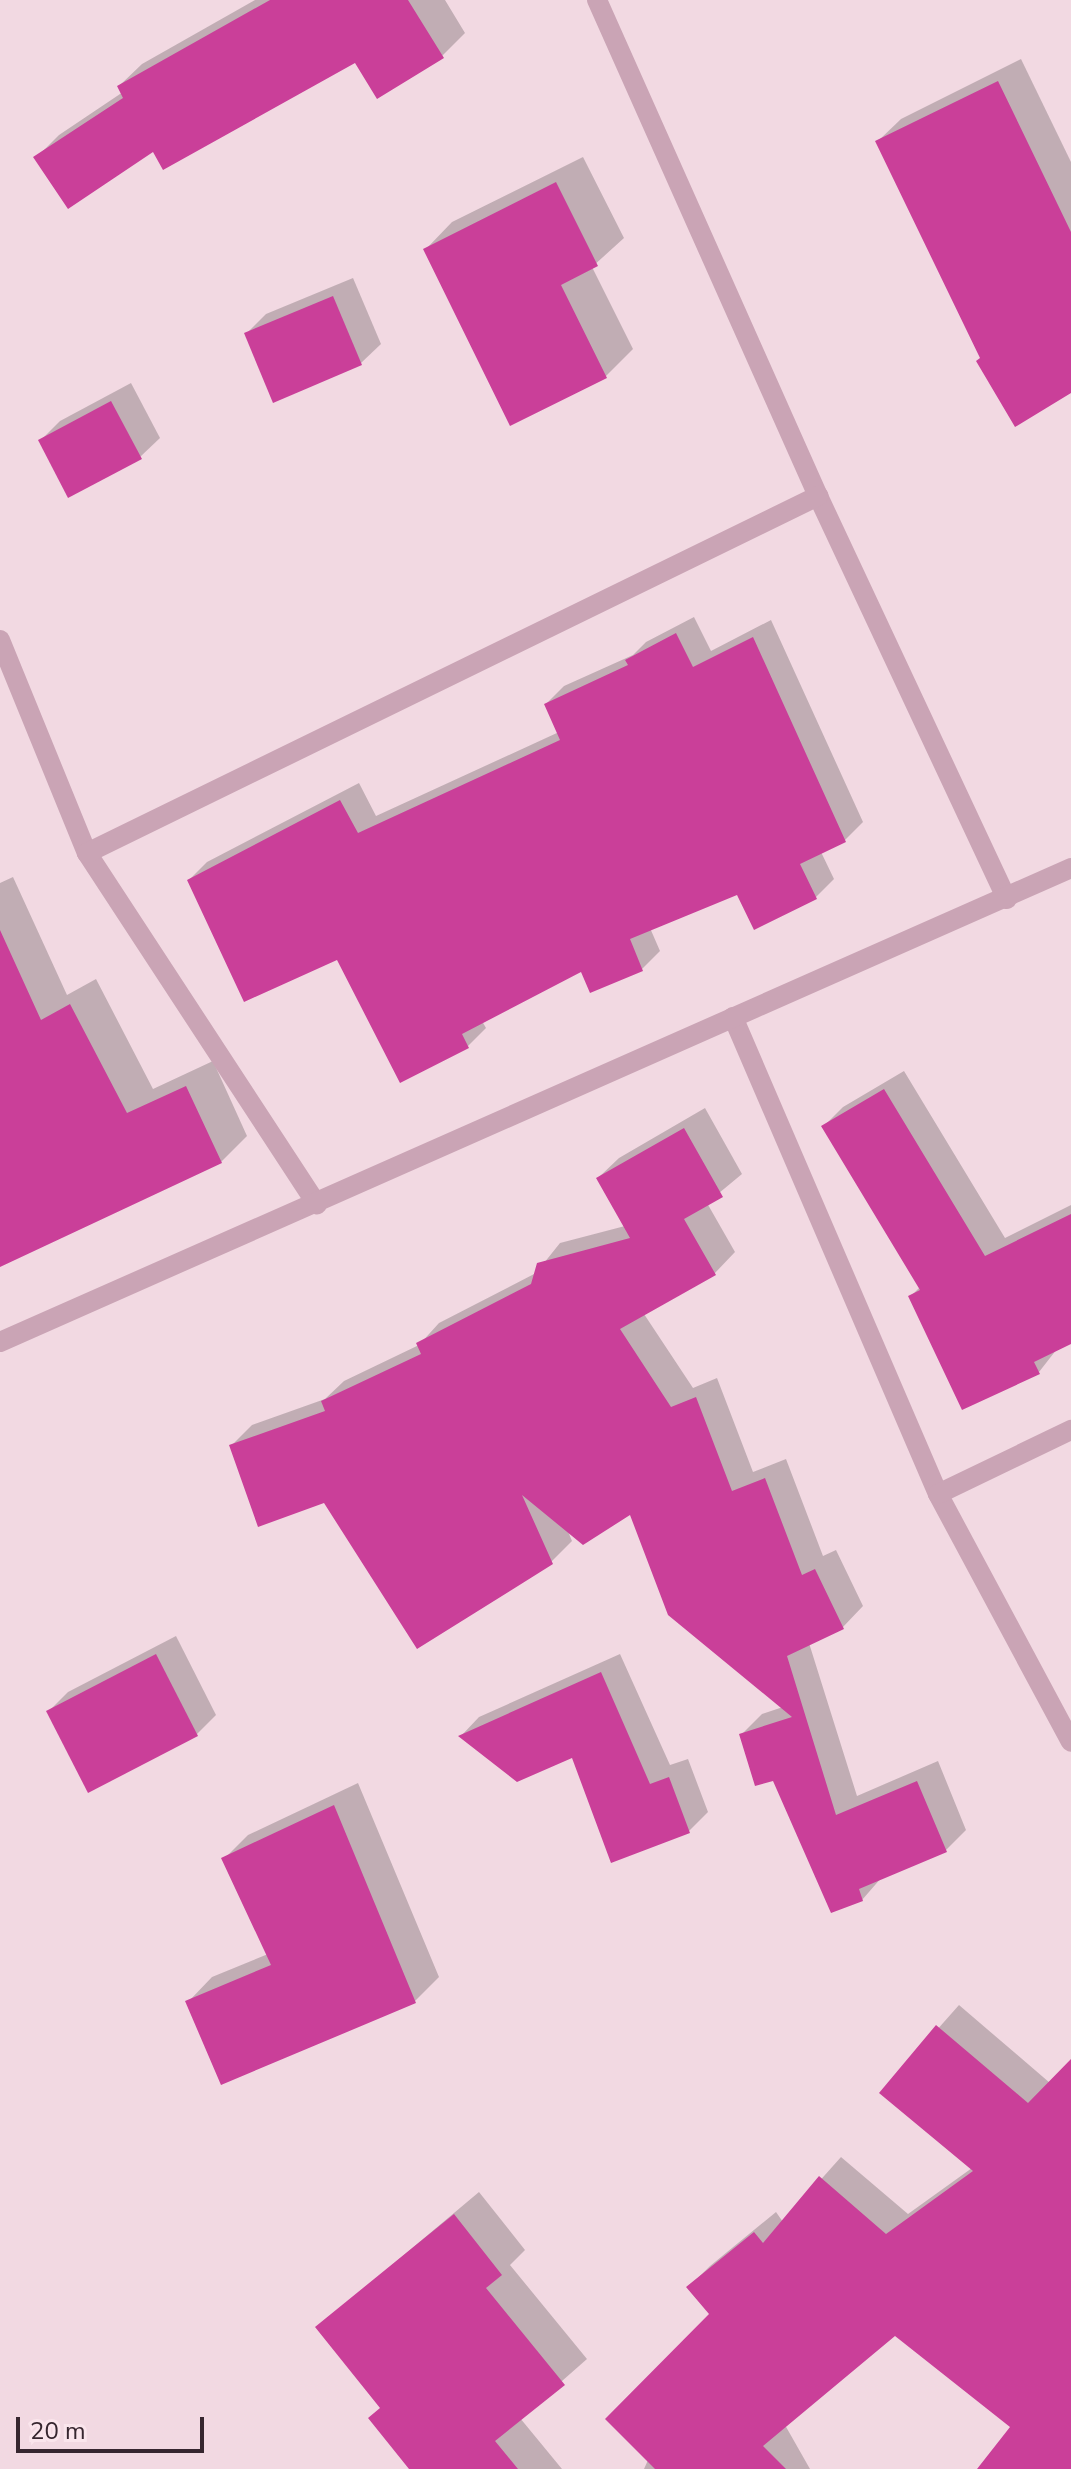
<!DOCTYPE html>
<html>
<head>
<meta charset="utf-8">
<style>
  body { margin:0 }
  #map { position:relative; width:1071px; height:2469px; overflow:hidden; background:#f2d9e2; font-family:"Nunito Sans",sans-serif }
  div>[style] { position:absolute }
  [style*='--x'] { left:calc(var(--x)*1px); top:calc(var(--y)*1px); width:calc(var(--w)*1px); rotate:calc(var(--a)*1deg) }
  .shadow>* { inset:0; background:#0003 }
  .building>* { inset:0; background:#ca3f99 }
  .minor>* { height:20px; margin:-10px; padding:0 10px; transform-origin:10px; border-radius:10px; background:#caa4b5 }
  span { translate:-50% -50%; white-space:nowrap; text-align:center; line-height:1.15; -webkit-text-stroke:6px #fae5ec; paint-order:stroke }
  .scale { position:absolute; left:16px; top:2417px; width:188px; height:36px; box-sizing:border-box; border:4px solid #36262f; border-top:0; padding-left:10px; font-size:24px; line-height:28px; white-space:nowrap; color:#36262f; -webkit-text-stroke:6px #fae5ec; paint-order:stroke }
</style>
</head>
<body>
<div id="map">
  <div class="shadow">
    <div style="clip-path:polygon(255px 0,445px 0,465px 33px,442px 56px,355px 60px,154px 149px,36px 158px,59px 135px,123px 92px,119px 86px,142px 64px)"></div>
    <div style="clip-path:polygon(1021px 59px,1071px 162px,1071px 391px,982px 357px,877px 142px,901px 119px)"></div>
    <div style="clip-path:polygon(583px 157px,624px 238px,592px 267px,633px 349px,606px 376px,511px 423px,426px 249px,452px 222px)"></div>
    <div style="clip-path:polygon(353px 278px,381px 344px,361px 363px,247px 333px,266px 314px)"></div>
    <div style="clip-path:polygon(131px 383px,160px 438px,140px 457px,41px 440px,60px 421px)"></div>
    <div style="clip-path:polygon(694px 617px,711px 651px,771px 620px,863px 822px,845px 840px,821px 852px,834px 879px,816px 897px,738px 892px,650px 928px,660px 951px,642px 969px,582px 969px,482px 1021px,486px 1028px,468px 1046px,338px 957px,189px 880px,207px 862px,359px 783px,376px 816px,559px 732px,546px 704px,564px 686px,633px 655px,646px 642px)"></div>
    <div style="clip-path:polygon(13px 877px,67px 995px,96px 979px,153px 1089px,213px 1061px,247px 1136px,221px 1162px,0 1265px,0 883px)"></div>
    <div style="clip-path:polygon(904px 1071px,1005px 1238px,1071px 1205px,1071px 1342px,1057px 1349px,1039px 1372px,911px 1296px,920px 1287px,823px 1127px,843px 1107px)"></div>
    <div style="clip-path:polygon(705px 1108px,742px 1174px,707px 1203px,735px 1252px,715px 1273px,644px 1314px,693px 1388px,717px 1378px,753px 1472px,786px 1459px,823px 1556px,836px 1550px,863px 1606px,843px 1627px,809px 1643px,857px 1796px,938px 1761px,966px 1830px,946px 1850px,882px 1877px,862px 1900px,741px 1735px,762px 1714px,783px 1707px,631px 1512px,567px 1529px,572px 1541px,551px 1562px,325px 1501px,232px 1445px,252px 1425px,325px 1399px,344px 1381px,419px 1345px,439px 1323px,536px 1273px,560px 1243px,625px 1226px,598px 1178px,619px 1158px)"></div>
    <div style="clip-path:polygon(176px 1636px,216px 1715px,197px 1734px,49px 1711px,68px 1692px)"></div>
    <div style="clip-path:polygon(620px 1654px,670px 1765px,688px 1759px,708px 1812px,688px 1832px,573px 1755px,461px 1736px,479px 1717px)"></div>
    <div style="clip-path:polygon(358px 1783px,439px 1977px,415px 2001px,188px 2002px,212px 1977px,268px 1954px,224px 1859px,248px 1835px)"></div>
    <div style="clip-path:polygon(959px 2005px,1050px 2083px,1071px 2062px,1071px 2466px,984px 2469px,1013px 2427px,895px 2334px,785px 2425px,810px 2469px,644px 2469px,712px 2315px,689px 2287px,710px 2266px,776px 2212px,783px 2222px,841px 2157px,908px 2214px,972px 2168px,882px 2092px)"></div>
    <div style="clip-path:polygon(479px 2192px,525px 2250px,510px 2265px,587px 2359px,520px 2418px,562px 2469px,412px 2469px,382px 2407px,318px 2327px)"></div>
  </div>
  <div class="building">
    <div style="clip-path:polygon(270px 0,408px 0,444px 58px,377px 99px,355px 63px,163px 170px,153px 152px,68px 209px,33px 157px,123px 98px,117px 86px)"></div>
    <div style="clip-path:polygon(998px 81px,1071px 232px,1071px 393px,1015px 427px,976px 361px,980px 358px,875px 141px)"></div>
    <div style="clip-path:polygon(556px 182px,598px 266px,561px 285px,607px 378px,510px 426px,423px 249px)"></div>
    <div style="clip-path:polygon(333px 296px,362px 365px,273px 403px,244px 333px)"></div>
    <div style="clip-path:polygon(111px 401px,142px 459px,68px 498px,38px 440px)"></div>
    <div style="clip-path:polygon(676px 633px,693px 667px,753px 637px,846px 842px,800px 864px,817px 899px,754px 930px,737px 895px,630px 939px,643px 971px,590px 993px,581px 972px,462px 1034px,469px 1048px,400px 1083px,337px 960px,244px 1002px,187px 880px,340px 800px,358px 833px,560px 740px,544px 704px,628px 665px,625px 660px)"></div>
    <div style="clip-path:polygon(0 930px,41px 1020px,70px 1004px,127px 1113px,186px 1086px,222px 1163px,0 1267px)"></div>
    <div style="clip-path:polygon(884px 1089px,985px 1256px,1071px 1214px,1071px 1344px,1034px 1362px,1040px 1374px,962px 1410px,908px 1296px,920px 1290px,821px 1126px)"></div>
    <div style="clip-path:polygon(684px 1128px,723px 1197px,684px 1219px,716px 1275px,620px 1329px,671px 1407px,696px 1397px,732px 1491px,765px 1478px,802px 1575px,815px 1569px,844px 1629px,787px 1656px,836px 1815px,917px 1781px,947px 1852px,859px 1889px,863px 1901px,831px 1913px,773px 1781px,755px 1786px,739px 1734px,792px 1717px,668px 1615px,630px 1515px,583px 1545px,522px 1495px,553px 1564px,417px 1649px,324px 1503px,258px 1527px,229px 1445px,325px 1411px,321px 1401px,421px 1354px,416px 1343px,531px 1284px,537px 1263px,630px 1238px,596px 1178px)"></div>
    <div style="clip-path:polygon(156px 1654px,198px 1736px,88px 1793px,46px 1711px)"></div>
    <div style="clip-path:polygon(601px 1672px,650px 1784px,669px 1777px,690px 1833px,611px 1863px,572px 1758px,517px 1782px,458px 1736px)"></div>
    <div style="clip-path:polygon(334px 1805px,416px 2003px,221px 2085px,185px 2001px,271px 1965px,221px 1858px)"></div>
    <div style="clip-path:polygon(936px 2025px,1028px 2103px,1071px 2059px,1071px 2469px,977px 2469px,1010px 2427px,895px 2336px,763px 2446px,786px 2469px,655px 2469px,605px 2419px,709px 2314px,686px 2287px,754px 2232px,763px 2243px,819px 2176px,886px 2234px,973px 2171px,879px 2093px)"></div>
    <div style="clip-path:polygon(454px 2214px,502px 2275px,486px 2288px,565px 2385px,495px 2441px,518px 2469px,409px 2469px,368px 2418px,380px 2408px,315px 2327px)"></div>
  </div>
  <div class="minor">
    <div style="--x:597;--y:0;--w:543;--a:65.98"></div>
    <div style="--x:818;--y:496;--w:445;--a:64.9"></div>
    <div style="--x:0;--y:640;--w:230;--a:67.8"></div>
    <div style="--x:87;--y:853;--w:420;--a:56.8"></div>
    <div style="--x:87;--y:853;--w:814;--a:-26.03"></div>
    <div style="--x:733;--y:1017;--w:519;--a:66.74"></div>
    <div style="--x:938;--y:1494;--w:281;--a:61.8"></div>
    <div style="--x:0;--y:1342;--w:1171;--a:-23.87"></div>
    <div style="--x:938;--y:1494;--w:148;--a:-25.7"></div>
  </div>
  <div class="scale">20 m</div>
</div>
</body>
</html>
